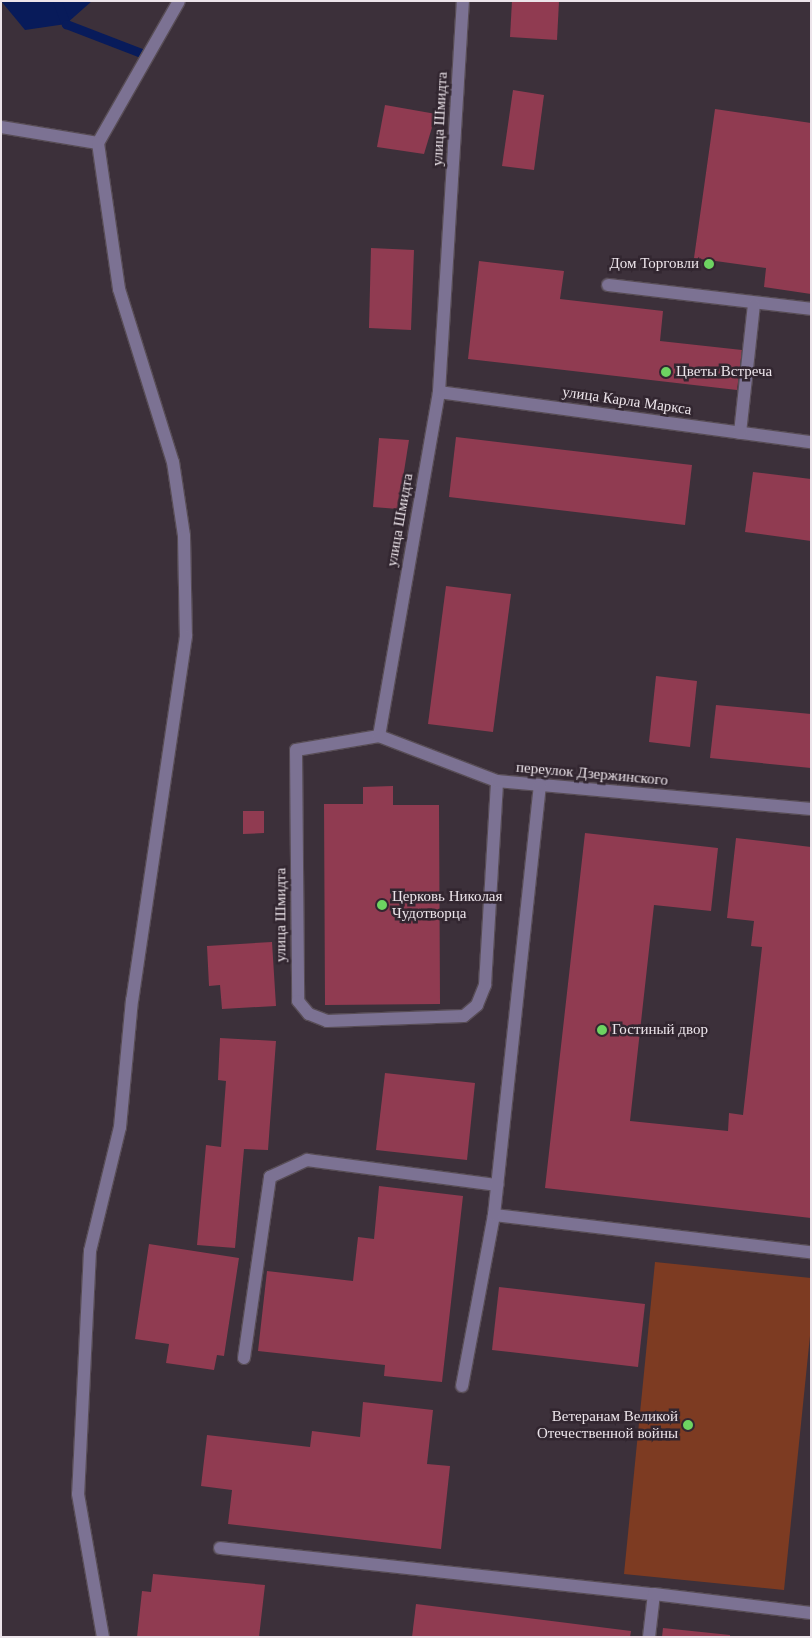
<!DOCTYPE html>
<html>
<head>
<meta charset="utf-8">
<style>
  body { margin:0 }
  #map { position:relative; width:812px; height:1638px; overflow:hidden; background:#3c303a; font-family:"Times New Roman",serif }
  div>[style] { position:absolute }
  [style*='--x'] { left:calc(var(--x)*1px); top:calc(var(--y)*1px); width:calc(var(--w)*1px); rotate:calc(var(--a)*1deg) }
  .green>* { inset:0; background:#7d3b22 }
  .water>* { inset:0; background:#081b5a }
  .stream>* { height:9px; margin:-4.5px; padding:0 4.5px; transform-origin:4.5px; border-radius:4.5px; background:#081b5a }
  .building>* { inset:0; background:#903b51 }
  .roads { filter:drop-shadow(1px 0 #584d56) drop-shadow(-1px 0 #584d56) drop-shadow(0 1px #584d56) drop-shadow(0 -1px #584d56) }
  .minor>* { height:12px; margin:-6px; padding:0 6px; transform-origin:6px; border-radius:6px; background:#7c7293 }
  .dots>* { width:14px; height:14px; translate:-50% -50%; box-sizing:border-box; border:2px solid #322630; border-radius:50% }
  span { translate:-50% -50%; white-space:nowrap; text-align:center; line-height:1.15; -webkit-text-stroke:5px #322630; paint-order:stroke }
  .street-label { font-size:15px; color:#ece4ea }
  .poi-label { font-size:15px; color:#ece4ea }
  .right { translate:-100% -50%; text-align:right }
  .left { translate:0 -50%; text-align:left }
  .frame { position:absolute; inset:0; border:2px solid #ece4ea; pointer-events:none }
</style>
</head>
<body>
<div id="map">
  <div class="green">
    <div style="clip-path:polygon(655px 1262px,811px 1278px,811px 1326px,784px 1590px,624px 1574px)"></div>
  </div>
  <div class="water">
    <div style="clip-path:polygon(1px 1px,92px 1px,66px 24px,25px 30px)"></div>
  </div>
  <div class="stream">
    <div style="--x:57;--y:1;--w:25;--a:69"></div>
    <div style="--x:66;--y:24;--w:89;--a:21.1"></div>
    <div style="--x:149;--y:56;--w:4;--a:-63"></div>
  </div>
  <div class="building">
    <div style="clip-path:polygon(512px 1px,559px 1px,557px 40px,510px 37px)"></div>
    <div style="clip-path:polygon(513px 90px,544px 95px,534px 170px,502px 166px)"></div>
    <div style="clip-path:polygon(385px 105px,436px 114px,424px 154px,377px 147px)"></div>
    <div style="clip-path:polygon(715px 109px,811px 123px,811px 294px,764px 287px,766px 268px,694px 258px)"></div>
    <div style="clip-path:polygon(371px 248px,414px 250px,411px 330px,369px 328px)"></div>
    <div style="clip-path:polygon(479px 261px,564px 271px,560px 299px,663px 311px,660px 341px,742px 350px,737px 390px,468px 359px)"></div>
    <div style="clip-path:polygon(456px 437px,692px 465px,685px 525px,449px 497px)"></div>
    <div style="clip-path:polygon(379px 438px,409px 440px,398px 509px,373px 507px)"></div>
    <div style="clip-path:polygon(753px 472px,811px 479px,811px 541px,745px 532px)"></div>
    <div style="clip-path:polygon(446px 586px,511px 594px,493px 732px,428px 724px)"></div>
    <div style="clip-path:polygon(656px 676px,697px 681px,690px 747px,649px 742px)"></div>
    <div style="clip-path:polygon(716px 705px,811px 714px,811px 768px,710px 758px)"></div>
    <div style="clip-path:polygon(393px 786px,393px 805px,439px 805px,440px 1004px,325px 1005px,324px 804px,363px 804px,363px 787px)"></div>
    <div style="clip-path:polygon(243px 811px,264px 811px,264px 833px,243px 834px)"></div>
    <div style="clip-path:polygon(585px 833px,718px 848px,711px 911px,654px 905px,630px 1121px,728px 1131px,729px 1113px,743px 1115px,762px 947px,751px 946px,754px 921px,727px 918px,736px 838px,811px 847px,811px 1218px,545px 1188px)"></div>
    <div style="clip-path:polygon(272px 942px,276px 1006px,222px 1009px,220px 985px,209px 986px,207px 946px)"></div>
    <div style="clip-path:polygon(220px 1038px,276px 1041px,268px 1150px,244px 1149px,235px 1248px,197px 1245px,206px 1145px,221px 1147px,226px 1081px,218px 1080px)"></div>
    <div style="clip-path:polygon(385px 1073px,475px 1083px,467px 1160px,376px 1150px)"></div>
    <div style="clip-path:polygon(379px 1186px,463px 1196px,442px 1382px,384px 1376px,385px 1365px,258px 1351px,267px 1271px,353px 1281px,358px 1237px,374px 1239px)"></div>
    <div style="clip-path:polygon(149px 1244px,239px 1258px,224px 1356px,217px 1355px,214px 1370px,166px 1363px,169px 1344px,135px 1339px)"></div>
    <div style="clip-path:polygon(499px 1287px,645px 1304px,638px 1367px,492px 1350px)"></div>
    <div style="clip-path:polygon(363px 1402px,433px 1410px,427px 1464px,450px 1466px,441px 1549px,228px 1524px,232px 1490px,201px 1486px,207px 1435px,310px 1447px,312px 1431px,360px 1437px)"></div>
    <div style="clip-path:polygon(153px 1574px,265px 1585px,259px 1637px,137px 1637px,142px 1591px,151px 1592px)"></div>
    <div style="clip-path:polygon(416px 1604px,631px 1631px,630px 1637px,412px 1637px)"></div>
    <div style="clip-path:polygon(663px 1628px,730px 1635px,730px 1637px,662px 1637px)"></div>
  </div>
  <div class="roads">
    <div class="minor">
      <div style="--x:1;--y:127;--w:98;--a:9.4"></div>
      <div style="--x:98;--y:143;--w:163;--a:-60.3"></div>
      <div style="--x:98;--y:143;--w:148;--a:81.8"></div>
      <div style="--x:119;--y:289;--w:181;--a:72.7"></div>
      <div style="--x:173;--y:462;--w:75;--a:81.5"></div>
      <div style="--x:184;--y:536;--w:100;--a:88.9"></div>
      <div style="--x:186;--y:636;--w:368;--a:98.4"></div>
      <div style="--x:132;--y:1000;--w:128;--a:95.4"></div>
      <div style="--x:120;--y:1127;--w:128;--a:103.6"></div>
      <div style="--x:90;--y:1251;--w:243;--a:92.8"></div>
      <div style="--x:78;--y:1494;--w:145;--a:80.1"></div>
      <div style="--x:608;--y:285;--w:204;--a:6.7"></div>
      <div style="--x:439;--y:392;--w:375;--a:7.7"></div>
      <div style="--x:740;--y:433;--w:129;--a:-83.8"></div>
      <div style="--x:379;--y:736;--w:84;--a:170.4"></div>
      <div style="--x:296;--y:750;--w:251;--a:89.5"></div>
      <div style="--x:298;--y:1001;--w:17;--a:50"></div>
      <div style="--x:309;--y:1014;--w:19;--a:21"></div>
      <div style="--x:327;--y:1021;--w:137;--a:-2.1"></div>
      <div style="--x:464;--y:1016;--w:17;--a:-40"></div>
      <div style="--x:477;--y:1005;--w:22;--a:-68"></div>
      <div style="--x:485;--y:985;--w:204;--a:-86.6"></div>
      <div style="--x:379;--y:736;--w:349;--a:-80.1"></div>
      <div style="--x:439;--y:392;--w:392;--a:-86.5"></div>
      <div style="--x:379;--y:736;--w:126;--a:20.9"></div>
      <div style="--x:497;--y:781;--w:315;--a:5.1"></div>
      <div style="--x:494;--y:1215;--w:319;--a:6.7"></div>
      <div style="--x:244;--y:1358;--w:183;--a:-81.8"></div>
      <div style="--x:270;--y:1177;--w:41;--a:-24.7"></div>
      <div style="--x:307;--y:1160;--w:192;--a:7.5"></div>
      <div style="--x:462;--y:1386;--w:174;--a:-79.4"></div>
      <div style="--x:494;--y:1215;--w:431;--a:-83.9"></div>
      <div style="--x:220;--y:1548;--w:436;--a:6.1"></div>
      <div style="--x:649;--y:1637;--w:43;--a:-83.4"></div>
      <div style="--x:654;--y:1594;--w:158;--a:6.9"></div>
    </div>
  </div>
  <div class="dots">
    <div style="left:709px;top:264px;background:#6dd361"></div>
    <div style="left:666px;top:372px;background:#6dd361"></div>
    <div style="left:382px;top:905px;background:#6dd361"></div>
    <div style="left:602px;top:1030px;background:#6dd361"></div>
    <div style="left:688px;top:1425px;background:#6dd361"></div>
  </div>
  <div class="street-label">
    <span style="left:440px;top:119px;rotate:-87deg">улица Шмидта</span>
    <span style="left:627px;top:401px;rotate:8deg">улица Карла Маркса</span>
    <span style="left:400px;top:520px;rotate:-80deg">улица Шмидта</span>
    <span style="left:592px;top:774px;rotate:5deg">переулок Дзержинского</span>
    <span style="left:281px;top:915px;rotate:-90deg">улица Шмидта</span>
  </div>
  <div class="poi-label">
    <span class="right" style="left:699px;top:264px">Дом Торговли</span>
    <span class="left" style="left:676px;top:372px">Цветы Встреча</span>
    <span class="left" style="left:392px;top:905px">Церковь Николая<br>Чудотворца</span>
    <span class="left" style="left:612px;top:1030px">Гостиный двор</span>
    <span class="right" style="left:678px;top:1425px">Ветеранам Великой<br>Отечественной войны</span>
  </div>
  <div class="frame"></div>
</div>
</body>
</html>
